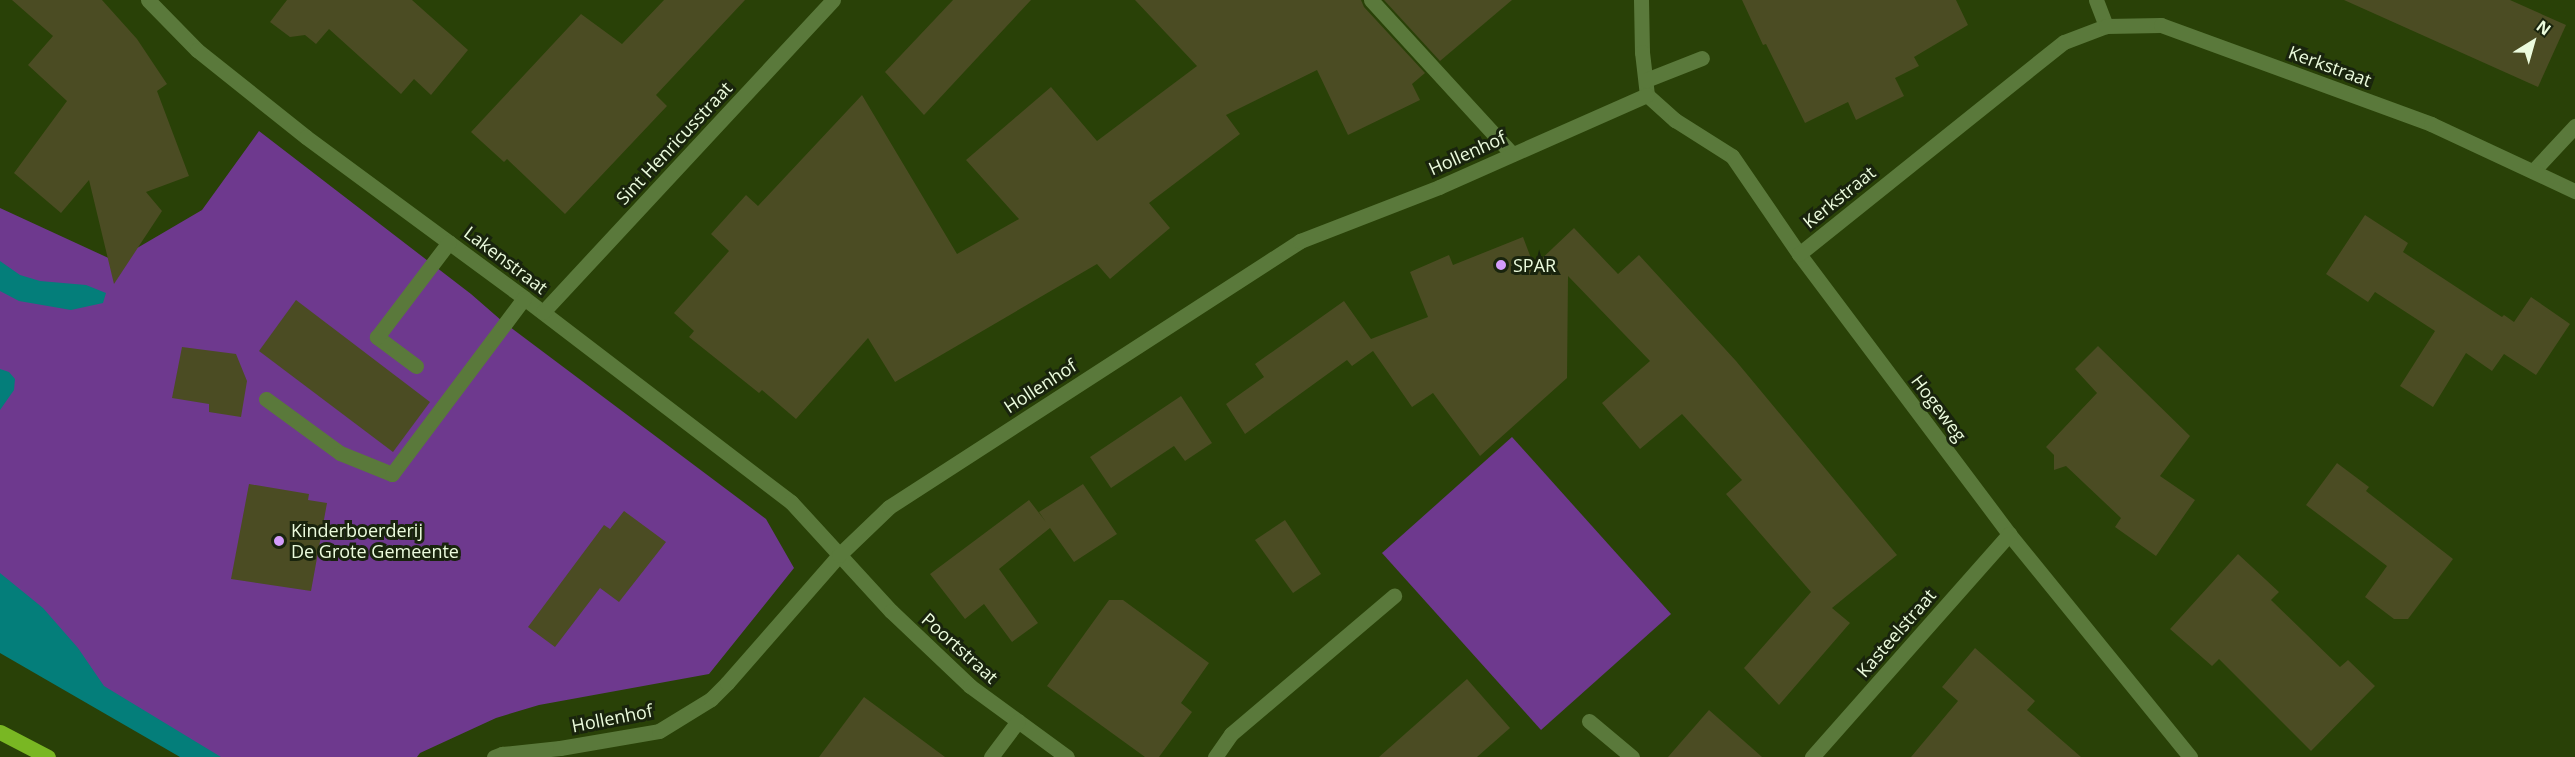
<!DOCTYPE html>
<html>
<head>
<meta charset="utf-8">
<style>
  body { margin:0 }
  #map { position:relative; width:2575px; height:757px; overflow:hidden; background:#294107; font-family:"Open Sans",sans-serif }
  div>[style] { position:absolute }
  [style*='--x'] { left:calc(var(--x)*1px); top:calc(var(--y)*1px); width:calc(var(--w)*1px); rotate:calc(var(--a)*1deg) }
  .green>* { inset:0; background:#6e398e }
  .water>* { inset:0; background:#047e7a }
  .building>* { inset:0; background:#4b4c23 }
  .minor>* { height:15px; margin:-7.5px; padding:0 7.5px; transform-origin:7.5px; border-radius:7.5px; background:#5a793b }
  .major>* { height:15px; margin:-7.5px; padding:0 7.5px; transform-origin:7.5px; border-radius:7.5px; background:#79b723 }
  .dots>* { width:16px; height:16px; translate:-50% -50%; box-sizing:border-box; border:3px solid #19240d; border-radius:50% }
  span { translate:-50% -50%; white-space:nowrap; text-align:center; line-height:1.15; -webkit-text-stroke:6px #19240d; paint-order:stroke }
  .street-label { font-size:18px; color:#ebfbdd }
  .poi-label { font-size:18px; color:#ebfbdd }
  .left { translate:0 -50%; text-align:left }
  .north { position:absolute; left:2503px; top:12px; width:60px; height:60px; -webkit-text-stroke:4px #19240d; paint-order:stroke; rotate:37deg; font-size:16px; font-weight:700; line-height:24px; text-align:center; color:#ebfbdd }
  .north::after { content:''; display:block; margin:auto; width:21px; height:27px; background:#ebfbdd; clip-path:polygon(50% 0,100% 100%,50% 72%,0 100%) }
</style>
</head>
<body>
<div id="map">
  <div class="green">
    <div style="clip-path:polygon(259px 131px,471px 294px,502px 321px,766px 519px,794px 568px,709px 674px,539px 705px,496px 718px,420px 753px,417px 757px,192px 757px,0 634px,0 208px,115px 261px,202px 210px)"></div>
    <div style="clip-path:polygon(1512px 437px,1671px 614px,1541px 730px,1382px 553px)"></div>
  </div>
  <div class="water">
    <div style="clip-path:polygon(0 261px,20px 275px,40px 281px,86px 285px,106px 293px,103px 303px,71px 310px,19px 301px,0 291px)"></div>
    <div style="clip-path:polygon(0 369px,9px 372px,15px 379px,14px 390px,0 410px)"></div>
    <div style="clip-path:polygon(0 573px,43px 608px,78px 648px,104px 686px,221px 757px,180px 757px,0 653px)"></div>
  </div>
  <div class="building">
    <div style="clip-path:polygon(12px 0,102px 0,137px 39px,167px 84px,157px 91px,189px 176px,146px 192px,162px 211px,114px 284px,89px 180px,61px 213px,14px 173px,67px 101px,28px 65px,53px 36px)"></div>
    <div style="clip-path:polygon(287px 0,412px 0,468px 50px,431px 95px,414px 79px,401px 94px,329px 29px,316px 44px,305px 35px,290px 37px,270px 22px)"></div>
    <div style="clip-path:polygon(664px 0,745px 0,656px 95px,667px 106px,565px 214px,507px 159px,504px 162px,471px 132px,581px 14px,622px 44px)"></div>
    <div style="clip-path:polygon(953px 0,1031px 0,924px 115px,885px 72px)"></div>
    <div style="clip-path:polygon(1135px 0,1361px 0,1364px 7px,1425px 73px,1412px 84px,1420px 100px,1348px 135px,1317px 70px,1226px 115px,1240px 134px,1149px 203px,1170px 228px,1110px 279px,1097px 264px,895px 382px,868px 338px,796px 419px,762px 390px,759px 393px,689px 337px,694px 331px,674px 313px,729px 251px,711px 234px,746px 195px,758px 206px,862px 95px,957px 254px,1019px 219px,966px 160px,1051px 87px,1097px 141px,1197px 66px)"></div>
    <div style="clip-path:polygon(1384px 0,1512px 0,1440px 61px)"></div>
    <div style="clip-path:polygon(1742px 0,1956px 0,1968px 25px,1914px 57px,1919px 66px,1895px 78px,1904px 96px,1856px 120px,1848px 102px,1805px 123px,1766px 44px,1763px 45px)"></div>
    <div style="clip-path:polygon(2344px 0,2510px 0,2566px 25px,2538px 87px)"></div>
    <div style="clip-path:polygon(2365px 215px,2408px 243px,2403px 252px,2502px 317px,2504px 315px,2514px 322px,2531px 297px,2570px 324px,2536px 375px,2504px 354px,2492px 371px,2466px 353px,2433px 407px,2400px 386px,2435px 331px,2375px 292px,2368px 302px,2326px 274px)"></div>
    <div style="clip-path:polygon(1574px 228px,1618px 274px,1639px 255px,1736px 361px,1897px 555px,1832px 608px,1850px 623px,1779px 705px,1744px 668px,1811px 592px,1726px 494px,1742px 480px,1682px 414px,1640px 449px,1602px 403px,1650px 361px,1568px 276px,1567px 378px,1480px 456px,1433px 393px,1412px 407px,1373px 351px,1352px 366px,1347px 360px,1245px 434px,1226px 404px,1264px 377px,1255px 364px,1344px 301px,1371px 339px,1428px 317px,1410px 272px,1449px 255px,1453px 265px,1523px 237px,1534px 266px)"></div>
    <div style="clip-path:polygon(296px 300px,430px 402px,393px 452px,259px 351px)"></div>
    <div style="clip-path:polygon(2098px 346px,2190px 436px,2160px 476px,2195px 500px,2156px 556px,2115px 527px,2121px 518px,2066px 466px,2054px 470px,2054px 455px,2046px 447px,2097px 393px,2075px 369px)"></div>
    <div style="clip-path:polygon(182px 347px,236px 354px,247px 381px,241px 417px,209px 412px,209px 404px,172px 398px)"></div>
    <div style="clip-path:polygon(1181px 396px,1212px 443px,1185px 461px,1174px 446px,1111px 488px,1090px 457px)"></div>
    <div style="clip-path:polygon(2337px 463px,2369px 487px,2366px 491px,2453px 559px,2408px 619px,2394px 619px,2365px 597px,2387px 566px,2306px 505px)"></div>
    <div style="clip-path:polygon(249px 484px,309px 494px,308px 500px,327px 503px,311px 591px,231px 579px)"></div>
    <div style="clip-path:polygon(1083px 484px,1117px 534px,1074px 562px,1050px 528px,999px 569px,1038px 623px,1012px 642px,984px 604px,965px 619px,930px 574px,1029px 500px,1046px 522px,1039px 512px)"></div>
    <div style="clip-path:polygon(624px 511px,666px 542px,619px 602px,600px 588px,555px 647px,528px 627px,604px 525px,610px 529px)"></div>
    <div style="clip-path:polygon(1285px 520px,1321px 574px,1293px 593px,1255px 540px)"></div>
    <div style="clip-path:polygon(2238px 554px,2279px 592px,2271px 600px,2340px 667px,2348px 660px,2375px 686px,2311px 751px,2219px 659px,2212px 666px,2170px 629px)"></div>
    <div style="clip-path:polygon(1109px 600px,1123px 600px,1209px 663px,1181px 703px,1192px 712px,1159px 757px,1145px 757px,1047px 686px)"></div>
    <div style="clip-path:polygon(1975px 648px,2035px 701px,2027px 710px,2081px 757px,1911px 757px,1958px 701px,1942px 687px)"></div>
    <div style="clip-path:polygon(1467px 679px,1510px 728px,1477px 757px,1379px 757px)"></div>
    <div style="clip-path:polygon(864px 697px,945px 757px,819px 757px)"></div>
    <div style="clip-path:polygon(1709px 710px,1762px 757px,1668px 757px)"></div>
  </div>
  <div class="minor">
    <div style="--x:148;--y:0;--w:70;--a:45.6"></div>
    <div style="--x:197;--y:50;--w:139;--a:38.6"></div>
    <div style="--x:306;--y:137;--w:271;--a:36.4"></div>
    <div style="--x:524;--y:298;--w:336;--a:37.4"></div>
    <div style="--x:791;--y:502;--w:148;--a:47.5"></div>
    <div style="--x:891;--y:611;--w:109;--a:43.5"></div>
    <div style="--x:970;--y:686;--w:120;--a:36.2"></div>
    <div style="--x:1371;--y:0;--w:209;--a:47.5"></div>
    <div style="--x:1641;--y:0;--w:52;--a:88.9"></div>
    <div style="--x:1642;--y:52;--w:43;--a:83.4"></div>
    <div style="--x:2096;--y:0;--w:28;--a:69"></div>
    <div style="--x:1646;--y:80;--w:60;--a:-21.4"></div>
    <div style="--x:1647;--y:95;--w:38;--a:42"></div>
    <div style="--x:1675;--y:120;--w:67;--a:32.3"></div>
    <div style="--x:1732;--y:156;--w:119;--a:55.6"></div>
    <div style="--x:1799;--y:254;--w:350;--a:53.1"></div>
    <div style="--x:2009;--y:534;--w:287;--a:50.9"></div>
    <div style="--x:2533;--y:171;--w:62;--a:-47"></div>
    <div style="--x:1799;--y:254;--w:339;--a:-38.7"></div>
    <div style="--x:2064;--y:42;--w:45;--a:-20.9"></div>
    <div style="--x:2106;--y:26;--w:55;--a:-1"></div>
    <div style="--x:2161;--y:25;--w:288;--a:20.1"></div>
    <div style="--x:2431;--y:124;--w:159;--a:25"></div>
    <div style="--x:543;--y:312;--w:426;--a:-47.1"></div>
    <div style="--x:416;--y:366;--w:49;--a:-143.4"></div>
    <div style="--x:377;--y:337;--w:119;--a:-52.8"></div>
    <div style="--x:266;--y:399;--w:92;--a:36.1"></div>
    <div style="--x:340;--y:453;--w:56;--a:22"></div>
    <div style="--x:392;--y:474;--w:220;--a:-53.1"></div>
    <div style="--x:1589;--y:721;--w:56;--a:39.9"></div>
    <div style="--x:494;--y:757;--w:9;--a:-21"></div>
    <div style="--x:502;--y:754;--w:58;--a:-5.9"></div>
    <div style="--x:560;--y:748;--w:100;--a:-9.7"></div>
    <div style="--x:659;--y:731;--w:61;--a:-31.6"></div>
    <div style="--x:711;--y:699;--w:23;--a:-45"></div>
    <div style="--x:727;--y:683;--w:170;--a:-48.8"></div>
    <div style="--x:839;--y:555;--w:69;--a:-43.8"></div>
    <div style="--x:889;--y:507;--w:490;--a:-32.9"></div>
    <div style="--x:1300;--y:241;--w:149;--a:-21.2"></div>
    <div style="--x:1439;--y:187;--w:227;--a:-23.9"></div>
    <div style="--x:991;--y:757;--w:45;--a:-53.1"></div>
    <div style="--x:1215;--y:757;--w:28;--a:-55"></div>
    <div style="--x:1231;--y:734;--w:214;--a:-40.3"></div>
    <div style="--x:1812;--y:757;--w:298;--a:-48.5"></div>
  </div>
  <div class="major">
    <div style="--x:0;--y:732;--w:54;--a:27.5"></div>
  </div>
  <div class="dots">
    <div style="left:1501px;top:265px;background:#d49cfb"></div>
    <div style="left:279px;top:541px;background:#d49cfb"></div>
  </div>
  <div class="street-label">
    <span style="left:2330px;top:66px;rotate:20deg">Kerkstraat</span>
    <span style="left:674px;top:143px;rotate:-47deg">Sint Henricusstraat</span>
    <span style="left:1467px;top:153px;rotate:-24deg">Hollenhof</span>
    <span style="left:1839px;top:197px;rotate:-39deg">Kerkstraat</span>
    <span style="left:506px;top:260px;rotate:37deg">Lakenstraat</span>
    <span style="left:1040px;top:386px;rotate:-33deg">Hollenhof</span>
    <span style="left:1939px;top:408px;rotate:53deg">Hogeweg</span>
    <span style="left:1896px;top:633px;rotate:-49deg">Kasteelstraat</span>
    <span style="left:960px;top:648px;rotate:42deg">Poortstraat</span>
    <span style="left:612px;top:718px;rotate:-11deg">Hollenhof</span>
  </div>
  <div class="poi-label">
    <span class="left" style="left:1513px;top:265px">SPAR</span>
    <span class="left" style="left:291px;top:541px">Kinderboerderij<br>De Grote Gemeente</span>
  </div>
  <div class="north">N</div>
</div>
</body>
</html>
